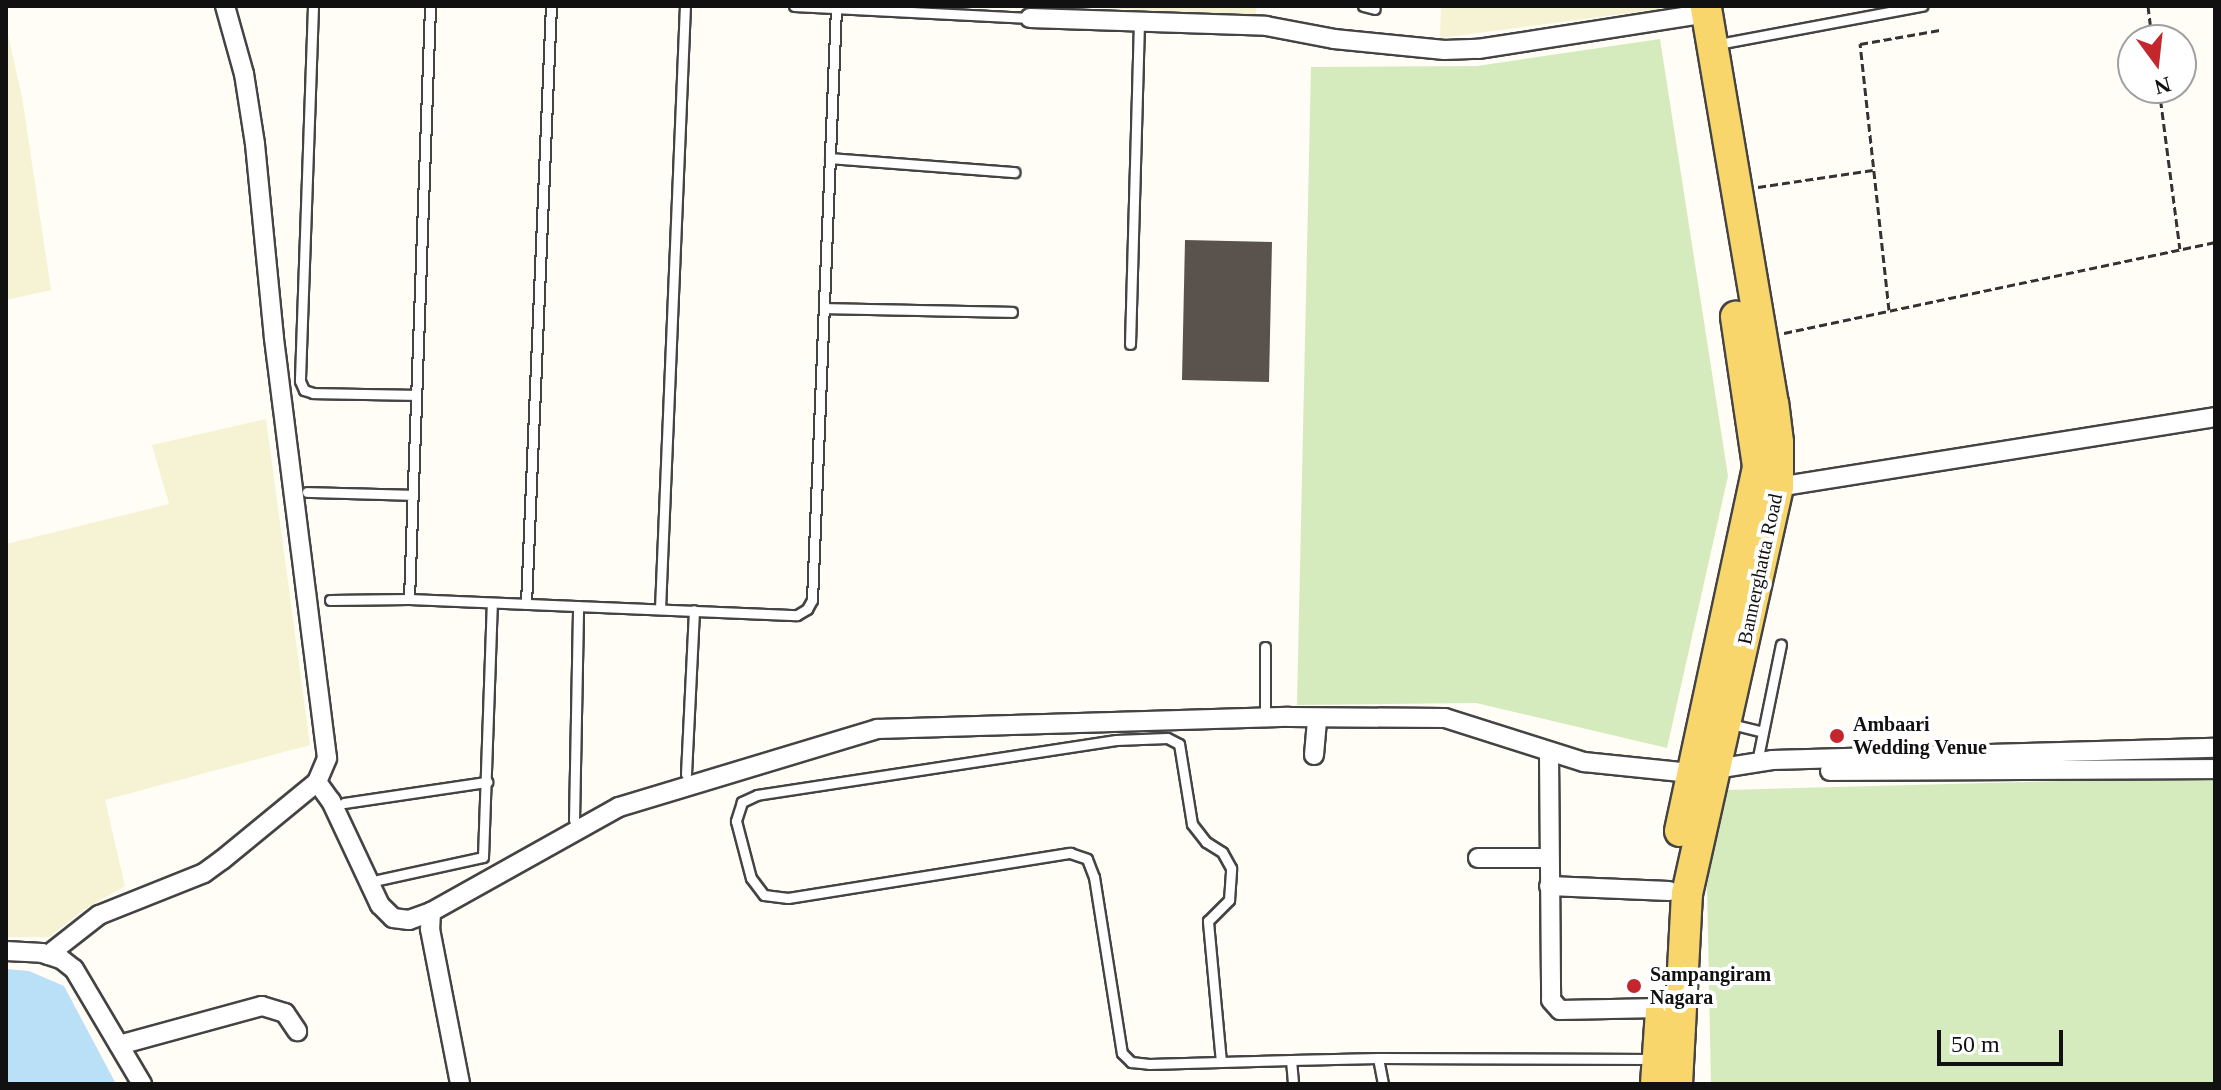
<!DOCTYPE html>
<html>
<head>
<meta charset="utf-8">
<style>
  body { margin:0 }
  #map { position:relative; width:2221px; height:1090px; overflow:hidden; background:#fffdf5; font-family:Georgia,serif }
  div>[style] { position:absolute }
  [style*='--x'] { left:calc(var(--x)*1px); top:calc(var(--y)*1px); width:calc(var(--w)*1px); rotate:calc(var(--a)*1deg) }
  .farmland>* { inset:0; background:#f6f3d4 }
  .green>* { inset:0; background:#d5ebbd }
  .water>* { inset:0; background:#b9e0f7 }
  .building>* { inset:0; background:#5a524d }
  .path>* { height:3px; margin-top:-1.5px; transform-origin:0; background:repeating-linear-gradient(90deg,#333 0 8px,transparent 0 12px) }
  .roads { filter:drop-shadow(2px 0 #444) drop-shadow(-2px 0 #444) drop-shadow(0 2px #444) drop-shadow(0 -2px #444) }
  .lane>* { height:9px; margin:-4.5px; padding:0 4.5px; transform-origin:4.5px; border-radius:4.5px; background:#fff }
  .street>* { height:18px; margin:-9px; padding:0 9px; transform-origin:9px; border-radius:9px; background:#fff }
  .primary>* { height:30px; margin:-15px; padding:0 15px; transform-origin:15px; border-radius:15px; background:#f9d66b }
  .dots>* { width:22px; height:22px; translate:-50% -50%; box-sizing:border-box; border:4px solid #fff; border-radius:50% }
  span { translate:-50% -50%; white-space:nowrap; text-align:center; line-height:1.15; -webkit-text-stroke:8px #fff; paint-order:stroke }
  .street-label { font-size:20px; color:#111 }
  .poi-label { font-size:20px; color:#111; font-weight:700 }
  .left { translate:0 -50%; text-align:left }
  .frame { position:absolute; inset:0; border:8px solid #111; pointer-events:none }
  .north { position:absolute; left:2117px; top:24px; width:80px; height:80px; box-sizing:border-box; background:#fff; border:2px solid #a0a0a0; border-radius:50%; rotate:165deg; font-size:22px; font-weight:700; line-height:32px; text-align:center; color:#111 }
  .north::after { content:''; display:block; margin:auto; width:28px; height:36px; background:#c4262e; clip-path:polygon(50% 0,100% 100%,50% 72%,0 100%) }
  .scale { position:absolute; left:1937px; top:1030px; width:126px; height:36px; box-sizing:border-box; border:4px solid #111; border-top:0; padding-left:10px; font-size:24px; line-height:28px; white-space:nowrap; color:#111; -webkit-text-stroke:6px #fff; paint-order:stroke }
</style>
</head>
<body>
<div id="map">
  <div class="farmland">
    <div style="clip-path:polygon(1075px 6px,1257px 6px,1255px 17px)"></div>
    <div style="clip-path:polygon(1441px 6px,1660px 6px,1660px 9px,1440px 38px)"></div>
    <div style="clip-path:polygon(6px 26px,22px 97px,51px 290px,6px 300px)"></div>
    <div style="clip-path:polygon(266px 419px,310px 745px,105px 800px,125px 886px,85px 909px,49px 937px,6px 937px,6px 544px,169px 504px,152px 445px)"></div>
  </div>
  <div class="green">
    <div style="clip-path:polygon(1660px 39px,1728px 476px,1667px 748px,1476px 703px,1297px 705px,1311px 67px,1477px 66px)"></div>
    <div style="clip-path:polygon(2215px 777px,2215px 1084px,1711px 1084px,1707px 886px,1726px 790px)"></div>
  </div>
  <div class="water">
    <div style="clip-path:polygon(6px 969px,29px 971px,64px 986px,116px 1084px,6px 1084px)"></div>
  </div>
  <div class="building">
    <div style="clip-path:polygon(1185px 240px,1272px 242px,1269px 382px,1182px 380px)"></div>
  </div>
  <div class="path">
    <div style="--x:2148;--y:6;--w:34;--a:83"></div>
    <div style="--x:2159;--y:88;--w:162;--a:82.6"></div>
    <div style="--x:1758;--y:187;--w:116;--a:-8.4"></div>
    <div style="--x:1889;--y:310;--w:268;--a:-96.2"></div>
    <div style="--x:1860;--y:44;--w:81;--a:-9.9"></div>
    <div style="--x:1784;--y:333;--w:441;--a:-11.9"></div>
  </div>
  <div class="roads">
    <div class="lane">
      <div style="--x:313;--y:6;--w:375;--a:92"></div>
      <div style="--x:300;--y:381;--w:10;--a:66"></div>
      <div style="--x:304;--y:390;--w:9;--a:18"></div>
      <div style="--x:313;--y:393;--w:103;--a:1.1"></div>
      <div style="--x:794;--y:6;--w:236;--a:2.9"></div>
      <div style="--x:1363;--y:6;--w:12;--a:14"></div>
      <div style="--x:1718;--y:44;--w:208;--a:-10.6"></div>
      <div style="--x:830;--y:158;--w:185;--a:4.4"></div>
      <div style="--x:824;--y:308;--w:188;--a:1.2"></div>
      <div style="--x:1130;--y:344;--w:320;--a:-88.4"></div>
      <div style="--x:307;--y:492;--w:106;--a:1.6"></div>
      <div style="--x:409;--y:599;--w:593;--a:-87.97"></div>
      <div style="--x:330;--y:600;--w:79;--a:-0.7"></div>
      <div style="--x:409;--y:599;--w:388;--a:2.4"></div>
      <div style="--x:797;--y:615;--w:12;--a:-31"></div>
      <div style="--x:807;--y:609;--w:10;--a:-61"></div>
      <div style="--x:812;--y:600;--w:592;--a:-87.68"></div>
      <div style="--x:526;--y:604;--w:599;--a:-87.61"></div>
      <div style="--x:660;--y:609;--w:604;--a:-87.63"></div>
      <div style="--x:1265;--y:647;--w:72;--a:90"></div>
      <div style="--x:1731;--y:724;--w:33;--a:14"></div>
      <div style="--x:1757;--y:762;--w:120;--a:-78.5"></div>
      <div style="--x:686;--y:774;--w:164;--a:-87.2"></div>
      <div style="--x:344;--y:803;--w:145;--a:-8.4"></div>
      <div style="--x:574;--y:820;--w:214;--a:-88.9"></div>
      <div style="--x:378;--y:880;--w:107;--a:-12.4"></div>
      <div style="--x:483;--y:857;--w:254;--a:-88"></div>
      <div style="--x:1378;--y:1058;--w:26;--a:79"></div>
      <div style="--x:1291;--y:1060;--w:24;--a:85"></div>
      <div style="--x:1221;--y:1062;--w:142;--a:-95.3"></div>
      <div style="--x:1208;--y:921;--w:30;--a:-45"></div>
      <div style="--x:1229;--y:900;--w:32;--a:-86"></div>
      <div style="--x:1231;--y:868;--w:18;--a:-119"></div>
      <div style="--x:1222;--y:852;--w:19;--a:-148"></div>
      <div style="--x:1206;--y:842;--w:23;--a:-128"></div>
      <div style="--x:1192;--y:824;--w:81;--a:-99.2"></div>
      <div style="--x:1179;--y:744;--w:13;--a:-153"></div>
      <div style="--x:1167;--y:738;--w:51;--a:177.8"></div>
      <div style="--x:1116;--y:740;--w:363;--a:171.3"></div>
      <div style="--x:757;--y:795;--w:17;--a:155"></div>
      <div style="--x:742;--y:802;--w:20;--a:108"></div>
      <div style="--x:736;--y:821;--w:59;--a:75.3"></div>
      <div style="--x:751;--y:878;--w:21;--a:53"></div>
      <div style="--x:764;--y:895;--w:24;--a:7"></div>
      <div style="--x:788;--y:898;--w:286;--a:-9.1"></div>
      <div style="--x:1070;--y:853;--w:18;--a:19"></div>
      <div style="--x:1087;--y:859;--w:19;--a:69"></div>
      <div style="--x:1094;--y:877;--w:178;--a:81"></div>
      <div style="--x:1122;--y:1053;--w:13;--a:45"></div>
      <div style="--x:1131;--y:1062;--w:18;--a:6"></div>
      <div style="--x:1149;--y:1064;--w:72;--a:-1.6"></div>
      <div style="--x:1221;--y:1062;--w:70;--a:-1.6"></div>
      <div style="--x:1291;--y:1060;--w:87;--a:-1.3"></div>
      <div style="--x:1378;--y:1058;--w:275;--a:0.2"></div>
    </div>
    <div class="street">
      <div style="--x:1030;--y:18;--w:236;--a:1.9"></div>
      <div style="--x:1266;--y:26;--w:69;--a:10.8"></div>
      <div style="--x:1334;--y:39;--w:111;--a:5.7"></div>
      <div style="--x:1444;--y:50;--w:34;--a:-2"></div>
      <div style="--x:1478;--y:49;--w:232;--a:-8.9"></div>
      <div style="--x:1778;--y:487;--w:443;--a:-9.1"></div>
      <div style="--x:1549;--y:754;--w:246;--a:89.5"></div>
      <div style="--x:1551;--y:1000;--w:13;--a:48"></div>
      <div style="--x:1560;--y:1010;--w:101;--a:-1.1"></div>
      <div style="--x:1314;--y:755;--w:37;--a:-85"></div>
      <div style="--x:1830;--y:771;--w:385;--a:-0.3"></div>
      <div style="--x:317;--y:782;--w:24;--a:54"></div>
      <div style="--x:331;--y:801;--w:115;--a:64.8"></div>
      <div style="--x:380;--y:905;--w:18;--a:45"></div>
      <div style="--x:393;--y:918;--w:16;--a:7"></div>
      <div style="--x:409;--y:920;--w:23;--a:-20"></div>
      <div style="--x:431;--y:912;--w:215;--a:-29.2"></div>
      <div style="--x:619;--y:807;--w:270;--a:-16.8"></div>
      <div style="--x:877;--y:729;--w:412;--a:-1.7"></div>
      <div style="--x:1289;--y:717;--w:156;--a:0.4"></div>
      <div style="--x:1445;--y:718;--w:146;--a:17.6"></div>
      <div style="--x:1584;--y:762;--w:107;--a:5.9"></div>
      <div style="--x:1690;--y:773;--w:83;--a:-9"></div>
      <div style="--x:1772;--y:760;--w:443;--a:-1.6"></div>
      <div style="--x:1478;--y:858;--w:71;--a:0"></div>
      <div style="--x:1549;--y:886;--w:120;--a:2.4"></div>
      <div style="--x:431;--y:912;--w:17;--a:93"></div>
      <div style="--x:430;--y:929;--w:158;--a:79"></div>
      <div style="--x:6;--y:951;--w:36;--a:3"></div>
      <div style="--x:42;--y:953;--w:20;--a:18"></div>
      <div style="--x:61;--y:959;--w:16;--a:38"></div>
      <div style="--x:74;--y:969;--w:134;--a:59.4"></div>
      <div style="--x:48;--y:955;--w:65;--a:-38.1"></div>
      <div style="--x:99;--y:915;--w:113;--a:-21.8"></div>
      <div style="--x:204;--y:873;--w:22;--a:-36"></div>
      <div style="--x:222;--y:860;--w:123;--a:-39.4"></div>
      <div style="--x:317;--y:782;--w:26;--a:-67"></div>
      <div style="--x:327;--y:758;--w:423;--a:-97.2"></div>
      <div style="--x:274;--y:338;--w:195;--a:-95.6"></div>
      <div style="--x:255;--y:144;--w:71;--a:-98.9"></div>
      <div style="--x:244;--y:74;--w:71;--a:-105.6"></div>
      <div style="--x:119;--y:1045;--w:148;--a:-15.3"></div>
      <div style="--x:262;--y:1006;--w:24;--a:17"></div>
      <div style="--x:285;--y:1013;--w:22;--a:56"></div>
    </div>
    <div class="primary">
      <div style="--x:1680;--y:831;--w:373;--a:-77.9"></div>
      <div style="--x:1758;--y:466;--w:151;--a:-98.4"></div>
      <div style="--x:1656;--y:1084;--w:74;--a:-86.1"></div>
      <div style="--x:1677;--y:1084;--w:190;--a:-87"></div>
      <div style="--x:1687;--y:894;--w:417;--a:-77.4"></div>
      <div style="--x:1778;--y:487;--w:45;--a:-90"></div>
      <div style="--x:1778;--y:442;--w:38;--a:-97"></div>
      <div style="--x:1773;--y:404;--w:404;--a:-99.6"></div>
    </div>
  </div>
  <div class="dots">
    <div style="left:1837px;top:736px;background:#c4262e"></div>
    <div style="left:1634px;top:986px;background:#c4262e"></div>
  </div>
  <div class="street-label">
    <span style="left:1760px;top:569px;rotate:-78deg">Bannerghatta Road</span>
  </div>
  <div class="poi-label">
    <span class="left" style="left:1853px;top:736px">Ambaari<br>Wedding Venue</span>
    <span class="left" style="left:1650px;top:986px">Sampangiram<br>Nagara</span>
  </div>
  <div class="frame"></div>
  <div class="north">N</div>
  <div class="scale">50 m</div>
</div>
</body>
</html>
